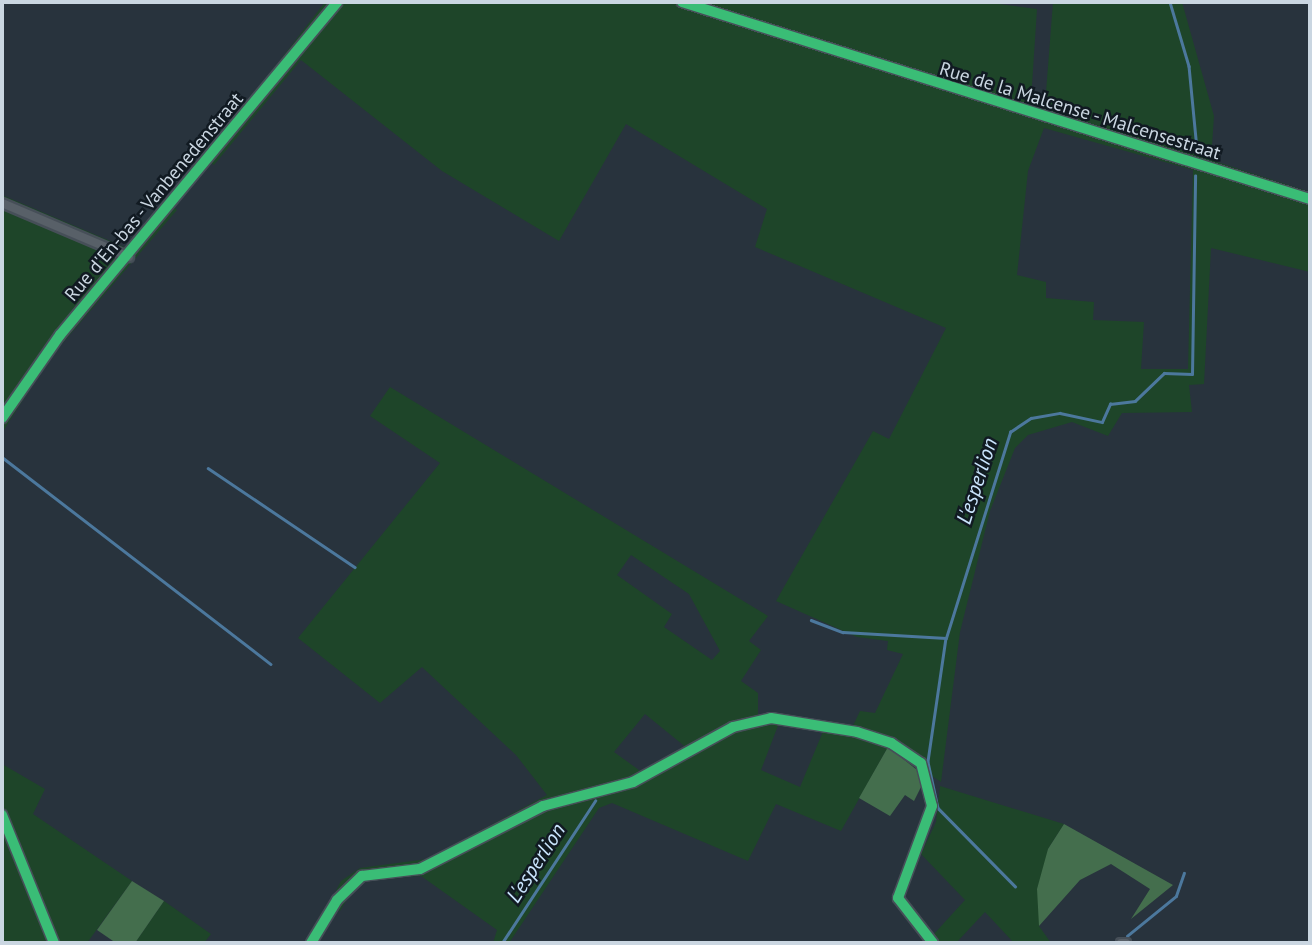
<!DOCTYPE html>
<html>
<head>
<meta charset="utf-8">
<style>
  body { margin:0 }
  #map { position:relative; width:1312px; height:945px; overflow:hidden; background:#28333d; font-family:"PT Sans",sans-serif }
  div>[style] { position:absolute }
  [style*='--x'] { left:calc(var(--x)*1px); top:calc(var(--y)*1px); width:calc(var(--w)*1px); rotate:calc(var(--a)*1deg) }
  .green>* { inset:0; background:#1e4529 }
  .forest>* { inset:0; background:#446e4d }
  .stream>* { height:2.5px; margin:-1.25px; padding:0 1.25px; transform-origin:1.25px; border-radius:1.25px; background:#4c789d }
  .roads { filter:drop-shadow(2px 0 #464f58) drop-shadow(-2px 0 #464f58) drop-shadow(0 2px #464f58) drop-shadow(0 -2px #464f58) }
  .street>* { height:8px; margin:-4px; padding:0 4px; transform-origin:4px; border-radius:4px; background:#586068 }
  .cycleway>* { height:10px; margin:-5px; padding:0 5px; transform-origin:5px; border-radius:5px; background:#3abd76 }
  span { translate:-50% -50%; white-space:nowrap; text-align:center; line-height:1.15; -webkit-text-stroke:5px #111a22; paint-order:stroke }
  .street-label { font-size:19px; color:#cad6e1 }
  .water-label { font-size:21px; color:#cae5fd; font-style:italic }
  .frame { position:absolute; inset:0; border:4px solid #cad6e1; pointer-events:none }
</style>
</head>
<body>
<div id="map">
  <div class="green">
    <div style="clip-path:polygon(evenodd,325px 2px,985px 2px,1037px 9px,1031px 100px,1045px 105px,1053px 2px,1182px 2px,1214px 116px,1211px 160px,1310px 192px,1310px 272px,1211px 248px,1204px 384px,1189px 385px,1192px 412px,1122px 413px,1108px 436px,1072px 422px,1028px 435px,1015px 448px,990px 511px,960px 632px,941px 782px,888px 747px,841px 831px,776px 804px,748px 861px,612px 803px,599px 808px,509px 943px,493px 943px,497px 930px,421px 876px,371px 878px,354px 888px,340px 911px,328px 906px,341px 881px,360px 868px,427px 859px,547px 795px,516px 755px,422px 667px,380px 703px,298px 638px,440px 463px,370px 416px,390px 387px,768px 616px,749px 641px,761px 650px,741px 681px,758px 693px,758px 726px,779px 723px,761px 770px,800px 787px,824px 729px,849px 734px,860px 711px,875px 713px,903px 654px,887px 650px,888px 641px,857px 637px,776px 601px,873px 431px,889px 439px,946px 328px,755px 247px,767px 209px,626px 124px,559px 241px,442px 171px,301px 60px,214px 165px,204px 159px,325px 2px,1044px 128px,1193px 170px,1188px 369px,1141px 369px,1144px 322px,1093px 320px,1094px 302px,1046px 298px,1046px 282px,1017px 275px,1028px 171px,1044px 128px,325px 2px,631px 555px,689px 594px,720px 651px,712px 660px,664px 627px,672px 614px,617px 575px,631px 555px,325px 2px,645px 714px,693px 753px,650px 778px,614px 752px,645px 714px)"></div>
    <div style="clip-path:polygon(2px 195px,129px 249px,167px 202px,177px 210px,49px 359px,2px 433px)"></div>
    <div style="clip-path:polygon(2px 764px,45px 789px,33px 814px,132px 881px,87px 943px,2px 943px)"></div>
    <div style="clip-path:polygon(940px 786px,1064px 824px,1048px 849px,1039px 926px,1051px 943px,1014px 943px,985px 912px,956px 943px,941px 943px,933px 935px,965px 900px,921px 854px,936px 822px)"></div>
    <div style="clip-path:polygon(164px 901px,211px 934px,204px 943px,135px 943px)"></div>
  </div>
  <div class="forest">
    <div style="clip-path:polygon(888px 747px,926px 777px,914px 801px,905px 795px,890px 816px,859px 798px)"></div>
    <div style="clip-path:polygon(1064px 824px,1173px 885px,1131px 919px,1150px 889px,1111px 864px,1080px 880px,1039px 926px,1037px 889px,1048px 849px)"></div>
    <div style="clip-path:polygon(132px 881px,164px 901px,135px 943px,116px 943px,97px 930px)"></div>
  </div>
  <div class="stream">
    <div style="--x:1170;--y:2;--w:67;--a:73.5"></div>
    <div style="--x:1189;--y:66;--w:83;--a:84.5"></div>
    <div style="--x:2;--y:457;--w:339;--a:37.6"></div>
    <div style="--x:208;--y:468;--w:177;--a:34"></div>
    <div style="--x:811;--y:620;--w:34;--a:21"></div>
    <div style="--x:843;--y:632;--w:103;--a:3.3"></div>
    <div style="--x:946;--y:638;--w:216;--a:-72.7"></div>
    <div style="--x:1010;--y:432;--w:25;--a:-34"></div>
    <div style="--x:1031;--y:418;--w:29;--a:-10"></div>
    <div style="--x:1060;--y:413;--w:43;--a:12.1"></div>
    <div style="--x:1102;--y:422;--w:20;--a:-66"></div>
    <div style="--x:1110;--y:404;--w:25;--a:-7"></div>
    <div style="--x:1135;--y:401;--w:40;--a:-44"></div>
    <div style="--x:1164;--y:373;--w:28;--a:2"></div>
    <div style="--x:1192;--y:374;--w:198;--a:-89.1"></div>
    <div style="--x:946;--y:638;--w:125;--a:98.3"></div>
    <div style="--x:928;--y:762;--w:47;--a:77.7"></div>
    <div style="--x:938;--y:808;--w:110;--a:45.4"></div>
    <div style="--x:1127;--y:936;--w:63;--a:-39.2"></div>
    <div style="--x:1176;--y:896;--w:24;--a:-71"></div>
    <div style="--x:502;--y:943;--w:170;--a:-56.8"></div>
  </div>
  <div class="roads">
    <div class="street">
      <div style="--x:682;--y:2;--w:658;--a:17.42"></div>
      <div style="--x:2;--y:203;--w:138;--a:23"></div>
      <div style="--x:2;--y:418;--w:101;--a:-55.1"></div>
      <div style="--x:60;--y:335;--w:433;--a:-50.2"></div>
      <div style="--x:2;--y:815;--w:138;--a:67.9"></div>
      <div style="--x:311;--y:943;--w:50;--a:-58.8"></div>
      <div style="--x:337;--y:900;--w:35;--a:-44"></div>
      <div style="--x:362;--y:876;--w:58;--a:-6.9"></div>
      <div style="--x:420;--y:869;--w:138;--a:-27.1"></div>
      <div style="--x:543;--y:806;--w:93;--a:-14.9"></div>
      <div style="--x:633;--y:782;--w:114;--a:-28.8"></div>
      <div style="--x:733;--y:727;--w:39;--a:-13"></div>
      <div style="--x:771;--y:718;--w:87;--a:9.2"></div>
      <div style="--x:857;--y:732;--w:36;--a:18"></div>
      <div style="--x:891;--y:743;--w:36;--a:34"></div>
      <div style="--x:921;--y:763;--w:44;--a:75.7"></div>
      <div style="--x:932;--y:806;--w:98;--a:110.3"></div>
      <div style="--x:898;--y:898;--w:57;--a:52.1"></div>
      <div style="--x:1121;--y:943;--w:5;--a:0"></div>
    </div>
  </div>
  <div class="cycleway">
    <div style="--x:682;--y:2;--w:658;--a:17.42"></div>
    <div style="--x:2;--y:418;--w:101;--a:-55.1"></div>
    <div style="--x:60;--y:335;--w:433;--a:-50.2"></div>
    <div style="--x:2;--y:815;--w:138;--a:67.9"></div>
    <div style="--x:311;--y:943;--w:50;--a:-58.8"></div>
    <div style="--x:337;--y:900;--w:35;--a:-44"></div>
    <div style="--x:362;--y:876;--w:58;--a:-6.9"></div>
    <div style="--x:420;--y:869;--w:138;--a:-27.1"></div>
    <div style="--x:543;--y:806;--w:93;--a:-14.9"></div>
    <div style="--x:633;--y:782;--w:114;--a:-28.8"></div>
    <div style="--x:733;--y:727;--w:39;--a:-13"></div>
    <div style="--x:771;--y:718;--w:87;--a:9.2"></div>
    <div style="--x:857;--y:732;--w:36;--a:18"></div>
    <div style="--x:891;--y:743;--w:36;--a:34"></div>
    <div style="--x:921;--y:763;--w:44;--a:75.7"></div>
    <div style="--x:932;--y:806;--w:98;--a:110.3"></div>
    <div style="--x:898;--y:898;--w:57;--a:52.1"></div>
  </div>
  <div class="street-label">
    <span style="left:1080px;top:111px;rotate:17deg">Rue de la Malcense - Malcensestraat</span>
    <span style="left:154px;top:197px;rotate:-50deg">Rue d'En-bas - Vanbenedenstraat</span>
  </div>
  <div class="water-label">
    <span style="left:977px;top:481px;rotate:-72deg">L'esperlion</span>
    <span style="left:536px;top:863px;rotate:-57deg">L'esperlion</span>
  </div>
  <div class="frame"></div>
</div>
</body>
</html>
